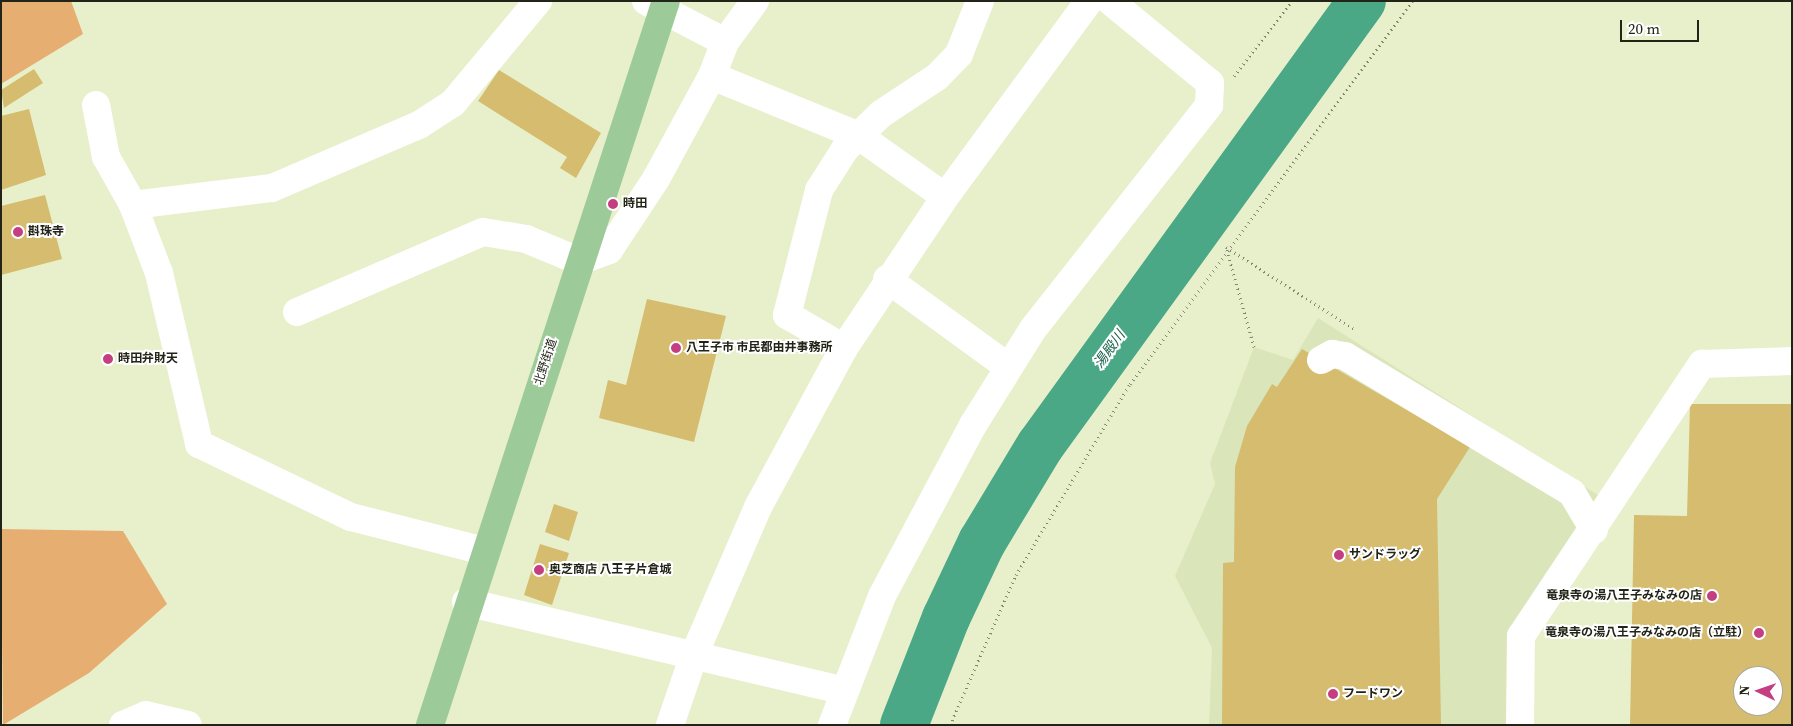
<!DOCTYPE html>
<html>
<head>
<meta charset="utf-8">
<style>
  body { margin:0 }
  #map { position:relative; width:1793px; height:726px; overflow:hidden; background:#e8f0cb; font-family:"Source Serif 4","Noto Sans JP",serif }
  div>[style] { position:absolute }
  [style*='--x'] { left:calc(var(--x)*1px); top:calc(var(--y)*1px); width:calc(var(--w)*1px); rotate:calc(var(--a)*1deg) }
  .built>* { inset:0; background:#dbe5ba }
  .forest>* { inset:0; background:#e6ae70 }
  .river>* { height:48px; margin:-24px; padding:0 24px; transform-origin:24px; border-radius:24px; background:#4aa887 }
  .building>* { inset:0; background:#d5bc6e }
  .path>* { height:3px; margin-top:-1.5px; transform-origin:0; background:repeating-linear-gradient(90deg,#81866e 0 1px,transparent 0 5px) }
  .minor>* { height:28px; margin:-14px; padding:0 14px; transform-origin:14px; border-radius:14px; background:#fff }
  .major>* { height:28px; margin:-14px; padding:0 14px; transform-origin:14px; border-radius:14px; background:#9dca99 }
  .dots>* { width:14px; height:14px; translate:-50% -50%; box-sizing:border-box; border:2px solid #fff; border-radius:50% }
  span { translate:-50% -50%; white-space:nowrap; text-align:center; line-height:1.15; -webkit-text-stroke:4px #fff; paint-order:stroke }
  .poi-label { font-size:12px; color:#222417; font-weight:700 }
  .left { translate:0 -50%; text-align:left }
  .right { translate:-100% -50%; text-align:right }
  .street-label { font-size:12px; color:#222417 }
  .water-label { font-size:14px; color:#165f48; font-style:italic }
  .frame { position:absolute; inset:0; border:2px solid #222417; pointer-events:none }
  .north { position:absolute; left:1733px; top:666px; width:50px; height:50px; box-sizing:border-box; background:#fff; border:1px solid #a7a7a2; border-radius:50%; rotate:273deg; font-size:14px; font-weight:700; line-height:20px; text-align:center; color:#222417 }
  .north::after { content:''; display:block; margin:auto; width:18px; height:22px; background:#c43f82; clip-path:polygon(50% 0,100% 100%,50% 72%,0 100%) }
  .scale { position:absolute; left:1620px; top:20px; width:79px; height:22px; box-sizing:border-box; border:2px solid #222417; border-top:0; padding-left:6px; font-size:15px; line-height:18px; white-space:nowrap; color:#222417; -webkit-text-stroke:4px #fff; paint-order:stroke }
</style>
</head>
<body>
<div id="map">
  <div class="built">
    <div style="clip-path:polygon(1318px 318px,1604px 499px,1513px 635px,1513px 725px,1209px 725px,1212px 648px,1175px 576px,1215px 484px,1210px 463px,1254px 347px,1293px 360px)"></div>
  </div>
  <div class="forest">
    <div style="clip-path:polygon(1px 1px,71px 1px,83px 34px,1px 84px)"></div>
    <div style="clip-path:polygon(1px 529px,123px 531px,167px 604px,89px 673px,3px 725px)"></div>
  </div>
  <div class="river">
    <div style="--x:904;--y:725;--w:115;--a:-68.6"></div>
    <div style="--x:946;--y:618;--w:84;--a:-64.7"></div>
    <div style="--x:982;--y:542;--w:112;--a:-58.9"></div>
    <div style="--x:1040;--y:446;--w:549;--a:-54.11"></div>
  </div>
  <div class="building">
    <div style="clip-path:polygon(34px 69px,43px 83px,4px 108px,1px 90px)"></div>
    <div style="clip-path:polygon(499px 70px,601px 133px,576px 178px,560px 168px,567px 157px,478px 101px)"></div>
    <div style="clip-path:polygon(29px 109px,46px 175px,1px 190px,1px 116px)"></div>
    <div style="clip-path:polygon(45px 195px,62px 259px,1px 275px,1px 206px)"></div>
    <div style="clip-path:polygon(647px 299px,726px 316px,694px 442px,599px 418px,608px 380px,626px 385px)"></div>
    <div style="clip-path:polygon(1302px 349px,1470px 447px,1437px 499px,1441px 725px,1222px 725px,1223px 563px,1234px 562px,1235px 467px,1247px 426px,1272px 384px,1277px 387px)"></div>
    <div style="clip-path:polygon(evenodd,1690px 404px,1792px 404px,1792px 725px,1630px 725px,1634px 515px,1687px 516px,1690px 404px,1743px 676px,1773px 676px,1773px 706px,1743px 706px,1743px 676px)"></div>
    <div style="clip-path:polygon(554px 504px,578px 512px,569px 541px,545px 532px)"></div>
    <div style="clip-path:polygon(540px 544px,569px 553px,552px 605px,524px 595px)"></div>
  </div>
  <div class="path">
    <div style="--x:1234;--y:76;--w:95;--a:-52.3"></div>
    <div style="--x:1254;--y:347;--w:104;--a:-105.6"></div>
    <div style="--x:1226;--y:247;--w:152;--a:32.6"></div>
    <div style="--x:950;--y:725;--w:164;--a:-66.3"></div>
    <div style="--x:1016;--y:575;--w:222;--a:-59.2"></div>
    <div style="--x:1130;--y:384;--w:476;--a:-53.6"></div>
  </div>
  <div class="minor">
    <div style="--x:646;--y:1;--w:89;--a:27.4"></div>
    <div style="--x:712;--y:76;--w:159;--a:22.2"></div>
    <div style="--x:859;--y:136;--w:105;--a:35.3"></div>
    <div style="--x:96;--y:105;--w:53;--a:79.1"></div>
    <div style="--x:106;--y:157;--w:55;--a:60.6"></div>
    <div style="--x:133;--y:205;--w:73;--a:69.1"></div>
    <div style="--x:159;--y:273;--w:176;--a:76.8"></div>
    <div style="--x:199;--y:444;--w:169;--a:25.7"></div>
    <div style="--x:351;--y:517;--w:137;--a:14.3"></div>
    <div style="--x:133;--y:205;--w:140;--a:-7"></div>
    <div style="--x:272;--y:188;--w:160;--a:-23.2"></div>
    <div style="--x:419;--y:125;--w:40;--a:-32.9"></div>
    <div style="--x:453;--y:103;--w:133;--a:-50.2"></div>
    <div style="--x:887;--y:279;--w:150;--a:36"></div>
    <div style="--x:297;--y:312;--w:202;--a:-23.3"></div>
    <div style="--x:483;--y:232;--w:44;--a:9.2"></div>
    <div style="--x:526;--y:239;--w:57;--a:22.5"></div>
    <div style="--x:579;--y:261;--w:32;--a:-20"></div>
    <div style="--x:609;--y:250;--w:85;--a:-56.5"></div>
    <div style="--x:656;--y:179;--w:117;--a:-61.5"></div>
    <div style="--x:712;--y:76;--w:36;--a:-69"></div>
    <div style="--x:725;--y:42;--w:51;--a:-53.8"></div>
    <div style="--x:844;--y:348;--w:66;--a:-149.9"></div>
    <div style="--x:787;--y:315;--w:129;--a:-75.6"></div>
    <div style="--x:819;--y:190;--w:49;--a:-57.6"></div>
    <div style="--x:845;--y:149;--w:50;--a:-44.2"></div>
    <div style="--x:881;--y:114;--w:67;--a:-33.5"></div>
    <div style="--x:937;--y:77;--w:32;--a:-46"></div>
    <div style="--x:959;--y:54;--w:57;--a:-68.4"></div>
    <div style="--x:1321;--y:360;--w:13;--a:-29"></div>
    <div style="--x:1332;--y:354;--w:13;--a:9"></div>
    <div style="--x:1345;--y:356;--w:265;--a:31.1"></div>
    <div style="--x:1572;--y:493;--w:43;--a:59.3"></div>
    <div style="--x:466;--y:602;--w:388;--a:13.2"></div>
    <div style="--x:123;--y:725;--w:25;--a:-23"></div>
    <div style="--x:146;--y:715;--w:43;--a:13.4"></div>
    <div style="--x:670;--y:725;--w:74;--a:-71.1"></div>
    <div style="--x:694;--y:655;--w:161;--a:-66.6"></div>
    <div style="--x:758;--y:507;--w:181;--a:-61.6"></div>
    <div style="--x:844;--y:348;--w:182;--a:-56.2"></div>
    <div style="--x:945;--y:197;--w:243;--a:-53.7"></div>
    <div style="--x:832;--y:725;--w:138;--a:-68.8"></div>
    <div style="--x:882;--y:596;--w:194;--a:-62"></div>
    <div style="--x:973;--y:425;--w:113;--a:-58"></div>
    <div style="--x:1033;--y:329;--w:285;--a:-51.8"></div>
    <div style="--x:1209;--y:105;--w:22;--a:-87"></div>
    <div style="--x:1210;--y:83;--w:129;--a:-140.6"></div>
    <div style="--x:1520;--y:725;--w:89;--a:-89.4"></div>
    <div style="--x:1521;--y:636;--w:327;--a:-56.4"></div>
    <div style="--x:1702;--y:364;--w:90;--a:-1.9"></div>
  </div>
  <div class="major">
    <div style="--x:430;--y:725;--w:761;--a:-71.95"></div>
  </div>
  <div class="dots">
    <div style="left:613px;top:204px;background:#c43f82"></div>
    <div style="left:18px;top:232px;background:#c43f82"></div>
    <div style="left:676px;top:348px;background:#c43f82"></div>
    <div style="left:108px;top:359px;background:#c43f82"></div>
    <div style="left:1339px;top:555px;background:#c43f82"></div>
    <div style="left:539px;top:570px;background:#c43f82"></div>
    <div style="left:1712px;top:596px;background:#c43f82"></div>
    <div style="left:1759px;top:633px;background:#c43f82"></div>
    <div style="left:1333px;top:694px;background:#c43f82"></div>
  </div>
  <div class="poi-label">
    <span class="left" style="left:623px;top:204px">時田</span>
    <span class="left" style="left:28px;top:232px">斟珠寺</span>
    <span class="left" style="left:686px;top:348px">八王子市 市民都由井事務所</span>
    <span class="left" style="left:118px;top:359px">時田弁財天</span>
    <span class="left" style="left:1349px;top:555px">サンドラッグ</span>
    <span class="left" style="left:549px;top:570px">奥芝商店 八王子片倉城</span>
    <span class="right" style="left:1702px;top:596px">竜泉寺の湯八王子みなみの店</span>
    <span class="right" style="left:1749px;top:633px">竜泉寺の湯八王子みなみの店（立駐）</span>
    <span class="left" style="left:1343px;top:694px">フードワン</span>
  </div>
  <div class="street-label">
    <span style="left:546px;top:362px;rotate:-72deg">北野街道</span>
  </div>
  <div class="water-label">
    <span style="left:1109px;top:349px;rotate:-54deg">湯殿川</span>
  </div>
  <div class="frame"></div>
  <div class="north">N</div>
  <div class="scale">20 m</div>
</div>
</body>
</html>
